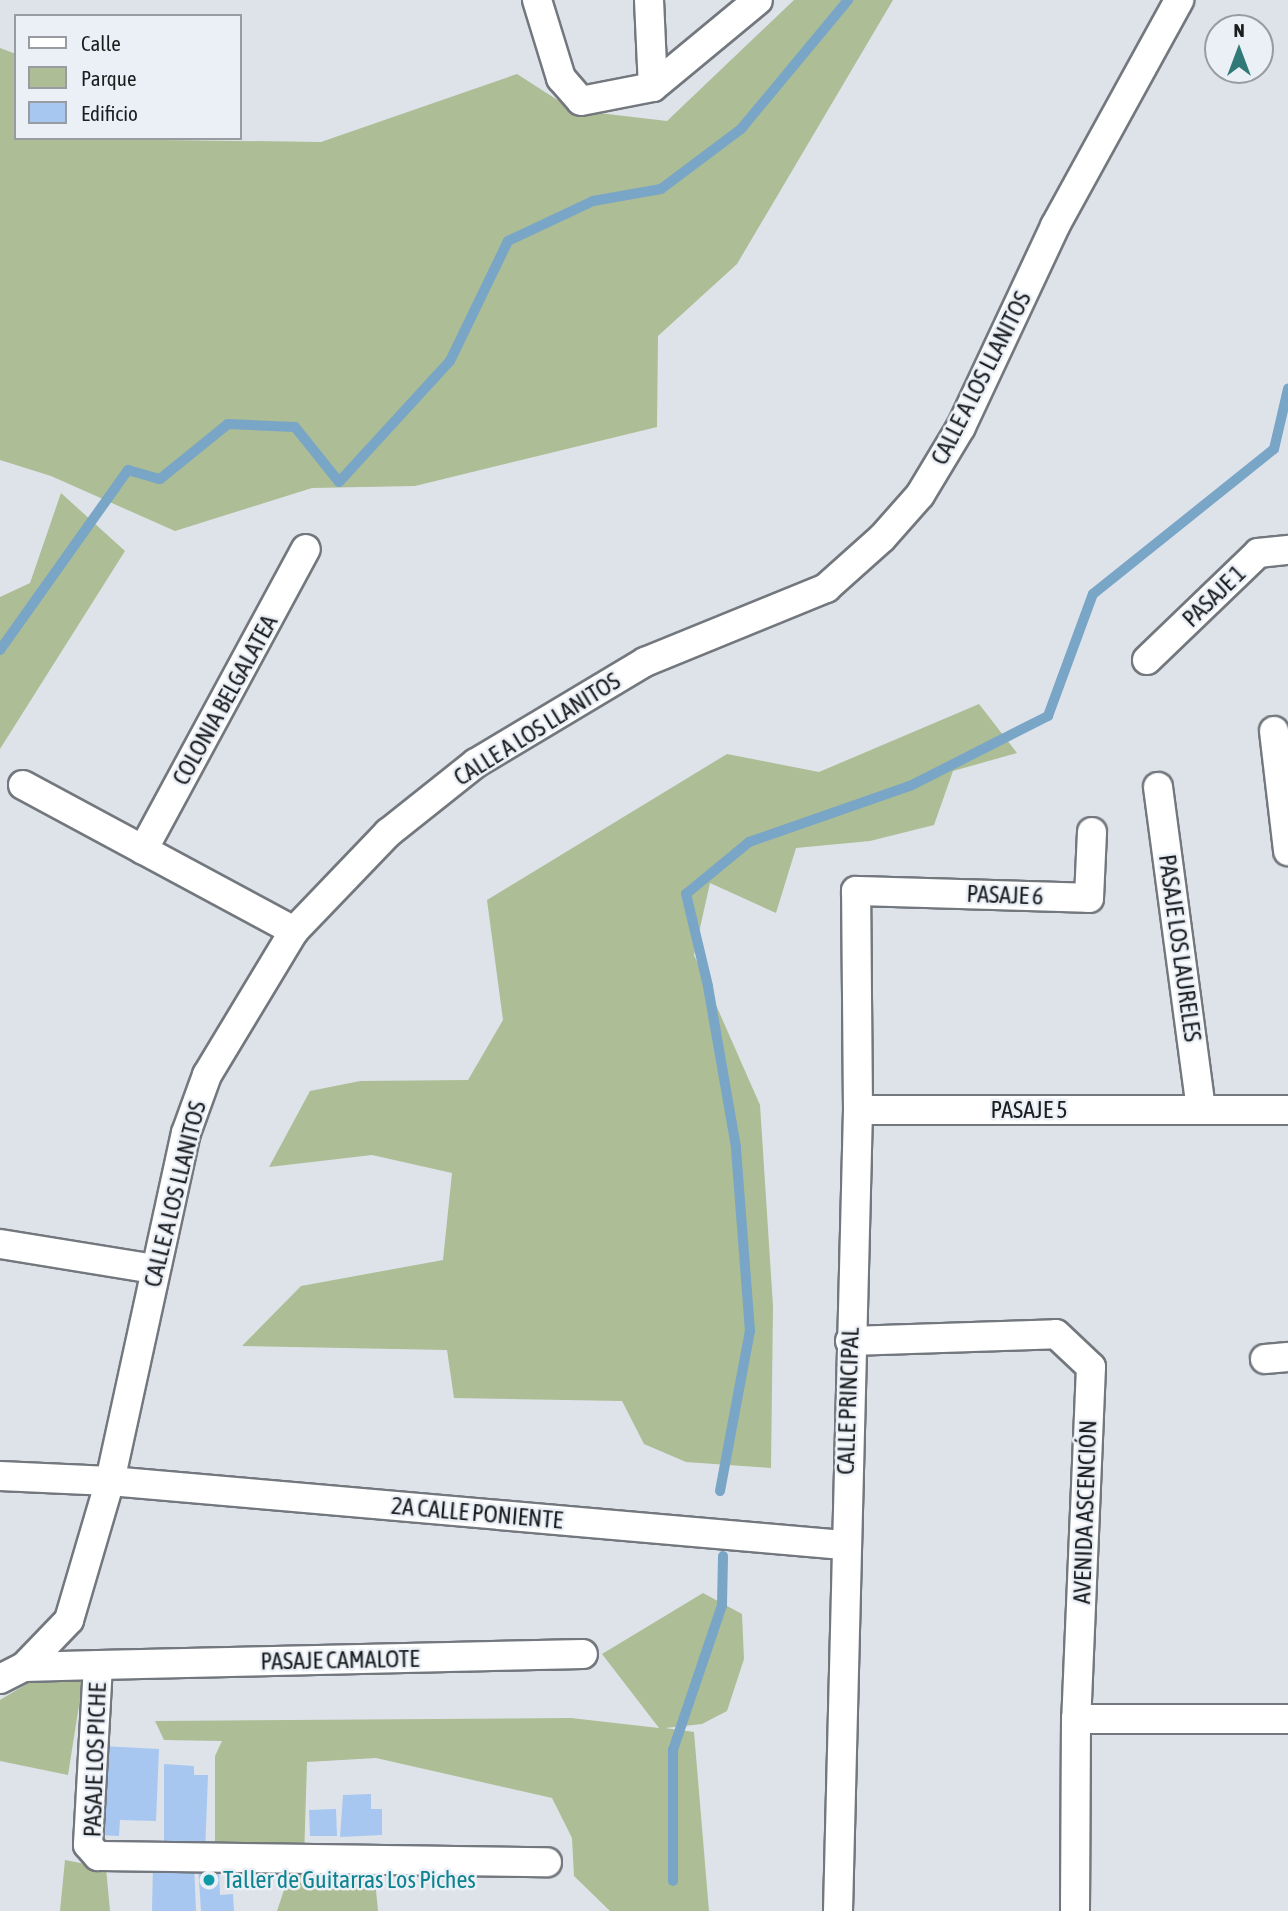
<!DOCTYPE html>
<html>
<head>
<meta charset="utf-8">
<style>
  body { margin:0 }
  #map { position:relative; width:1288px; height:1911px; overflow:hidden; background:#dee3ea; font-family:"Asap Condensed",sans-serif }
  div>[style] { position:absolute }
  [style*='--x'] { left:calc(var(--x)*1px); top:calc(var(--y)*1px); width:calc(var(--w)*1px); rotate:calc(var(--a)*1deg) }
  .green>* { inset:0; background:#adbd95 }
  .stream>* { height:10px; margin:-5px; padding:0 5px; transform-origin:5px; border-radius:5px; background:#79a5c7 }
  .building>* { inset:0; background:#a7c7f1 }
  .roads { filter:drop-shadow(2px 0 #73787e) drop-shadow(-2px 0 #73787e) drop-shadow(0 2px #73787e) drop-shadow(0 -2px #73787e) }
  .minor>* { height:28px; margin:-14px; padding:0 14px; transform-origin:14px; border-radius:14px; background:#fff }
  .dots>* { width:19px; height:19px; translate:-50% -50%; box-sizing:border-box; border:4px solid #ebf0f7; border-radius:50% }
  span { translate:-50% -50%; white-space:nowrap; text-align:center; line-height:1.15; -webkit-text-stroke:5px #ebf0f7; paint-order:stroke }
  .street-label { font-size:24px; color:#1b1d1f }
  .culture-label { font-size:24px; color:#0d838f }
  .left { translate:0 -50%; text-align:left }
  .legend { position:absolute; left:14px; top:14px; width:228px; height:126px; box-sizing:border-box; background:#ebf0f7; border:2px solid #989ca1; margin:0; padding:9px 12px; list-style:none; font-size:21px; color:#1b1d1f }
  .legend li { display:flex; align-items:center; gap:14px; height:35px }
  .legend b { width:35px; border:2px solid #989ca1 }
  .north { position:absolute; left:1204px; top:14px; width:70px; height:70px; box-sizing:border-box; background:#ebf0f7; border:2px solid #989ca1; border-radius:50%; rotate:0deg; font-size:19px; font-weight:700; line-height:28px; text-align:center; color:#1b1d1f }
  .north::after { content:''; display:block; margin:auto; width:24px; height:32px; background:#307976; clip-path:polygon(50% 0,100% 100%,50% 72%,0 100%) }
</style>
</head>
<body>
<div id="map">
  <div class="green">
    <div style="clip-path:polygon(794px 0,893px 0,737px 264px,658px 336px,657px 427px,415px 486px,312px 488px,175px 531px,51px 476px,0 460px,0 48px,16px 54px,16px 138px,321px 142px,517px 74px,573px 110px,667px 121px)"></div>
    <div style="clip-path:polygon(61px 493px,125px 551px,0 749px,0 597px,30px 583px)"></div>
    <div style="clip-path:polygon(979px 704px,1017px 753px,953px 771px,934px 825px,870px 841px,796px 848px,776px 913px,710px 883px,694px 955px,760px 1105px,773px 1306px,771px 1468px,686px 1462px,644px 1444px,622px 1401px,454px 1398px,447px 1350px,242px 1346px,301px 1286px,443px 1260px,452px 1173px,372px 1155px,269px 1167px,310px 1091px,360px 1081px,468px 1080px,503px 1020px,487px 900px,727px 754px,819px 772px)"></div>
    <div style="clip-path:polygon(703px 1593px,742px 1614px,744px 1659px,727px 1711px,702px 1724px,665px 1728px,694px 1732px,709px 1911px,610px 1911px,574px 1876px,572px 1838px,552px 1798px,376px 1758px,307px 1762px,304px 1859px,215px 1857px,215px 1756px,222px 1741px,164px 1740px,155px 1721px,571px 1718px,659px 1728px,602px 1654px)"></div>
    <div style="clip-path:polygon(40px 1676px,83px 1680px,68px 1775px,0 1761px,0 1700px)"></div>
    <div style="clip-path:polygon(65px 1860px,106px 1868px,110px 1911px,60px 1911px)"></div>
    <div style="clip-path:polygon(290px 1872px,375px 1880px,378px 1911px,277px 1911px)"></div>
  </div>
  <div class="stream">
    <div style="--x:0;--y:650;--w:221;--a:-54.6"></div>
    <div style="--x:128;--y:470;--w:33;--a:16"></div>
    <div style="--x:160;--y:479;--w:87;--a:-39"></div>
    <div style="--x:228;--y:424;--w:67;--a:2.6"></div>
    <div style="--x:295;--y:427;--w:70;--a:51.3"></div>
    <div style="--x:339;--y:482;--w:164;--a:-47.5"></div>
    <div style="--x:450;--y:361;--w:133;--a:-64.2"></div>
    <div style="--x:508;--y:241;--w:94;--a:-25.2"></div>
    <div style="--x:593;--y:201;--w:69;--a:-10"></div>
    <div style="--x:661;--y:189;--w:100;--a:-36.9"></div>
    <div style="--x:741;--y:129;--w:168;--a:-50.3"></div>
    <div style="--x:720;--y:1491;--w:163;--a:-79.4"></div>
    <div style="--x:750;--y:1331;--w:185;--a:-94.4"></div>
    <div style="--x:736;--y:1147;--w:163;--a:-99.9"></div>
    <div style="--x:708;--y:986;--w:95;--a:-103.4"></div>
    <div style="--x:686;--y:894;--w:82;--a:-39.5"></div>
    <div style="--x:749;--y:842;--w:170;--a:-19.2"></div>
    <div style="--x:910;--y:786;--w:155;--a:-26.9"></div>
    <div style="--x:1048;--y:716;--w:130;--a:-69.8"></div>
    <div style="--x:1093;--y:594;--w:232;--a:-38.7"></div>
    <div style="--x:1274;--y:449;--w:62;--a:-76.9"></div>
    <div style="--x:673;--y:1881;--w:131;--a:-90"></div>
    <div style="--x:673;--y:1750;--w:153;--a:-71.3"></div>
    <div style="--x:722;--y:1605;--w:49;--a:-88.8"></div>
  </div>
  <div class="building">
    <div style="clip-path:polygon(101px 1746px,159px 1749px,156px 1821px,120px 1820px,119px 1836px,97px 1835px)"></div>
    <div style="clip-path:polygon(164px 1764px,194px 1766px,194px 1775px,208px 1775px,205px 1854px,164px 1853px)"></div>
    <div style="clip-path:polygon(371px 1794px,371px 1809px,382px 1809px,382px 1835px,340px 1837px,343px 1795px)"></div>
    <div style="clip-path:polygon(336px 1809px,337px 1836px,310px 1836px,309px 1810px)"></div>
    <div style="clip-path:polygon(153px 1863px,194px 1864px,196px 1911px,152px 1911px)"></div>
    <div style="clip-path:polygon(198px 1865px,219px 1867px,220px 1895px,233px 1894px,234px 1911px,201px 1911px)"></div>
  </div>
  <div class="roads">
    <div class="minor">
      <div style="--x:537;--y:0;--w:82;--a:72.9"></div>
      <div style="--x:561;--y:78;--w:30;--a:49"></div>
      <div style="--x:581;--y:101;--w:73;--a:-11"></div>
      <div style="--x:653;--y:87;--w:136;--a:-39.6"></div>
      <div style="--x:649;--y:0;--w:87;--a:87.4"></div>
      <div style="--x:1147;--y:660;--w:154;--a:-43.9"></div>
      <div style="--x:1258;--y:553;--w:30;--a:-6"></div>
      <div style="--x:1274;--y:731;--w:121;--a:83.3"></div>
      <div style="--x:23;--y:785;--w:308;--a:28.3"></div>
      <div style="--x:1158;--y:787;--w:325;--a:82.4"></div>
      <div style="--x:143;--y:850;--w:342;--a:-61.6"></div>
      <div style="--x:858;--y:1110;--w:430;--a:0"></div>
      <div style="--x:0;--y:1244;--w:157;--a:9.2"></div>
      <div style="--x:850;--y:1341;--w:206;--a:-1.9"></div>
      <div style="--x:1056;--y:1334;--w:48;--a:43.3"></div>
      <div style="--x:1091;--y:1367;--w:352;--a:92.4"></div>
      <div style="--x:1076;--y:1719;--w:192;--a:90.3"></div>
      <div style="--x:1265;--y:1359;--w:23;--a:-5"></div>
      <div style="--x:0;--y:1476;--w:110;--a:2.6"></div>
      <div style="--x:110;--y:1481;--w:736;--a:4.99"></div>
      <div style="--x:98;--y:1665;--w:485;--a:-1.3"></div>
      <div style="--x:24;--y:1667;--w:74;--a:-1.5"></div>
      <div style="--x:98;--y:1665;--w:180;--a:93.2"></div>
      <div style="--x:88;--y:1845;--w:15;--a:48"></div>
      <div style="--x:98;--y:1856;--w:449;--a:0.8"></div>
      <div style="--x:0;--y:1679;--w:27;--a:-27"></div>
      <div style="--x:24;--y:1667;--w:65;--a:-46.2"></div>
      <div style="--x:69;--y:1620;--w:145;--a:-73.6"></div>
      <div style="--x:110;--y:1481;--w:356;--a:-77.7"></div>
      <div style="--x:186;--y:1133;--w:62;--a:-70.1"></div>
      <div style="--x:207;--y:1075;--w:168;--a:-58.9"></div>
      <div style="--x:294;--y:931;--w:136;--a:-46.2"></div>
      <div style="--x:388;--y:833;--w:112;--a:-38.5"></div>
      <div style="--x:476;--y:763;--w:197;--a:-30.9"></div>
      <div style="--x:645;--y:662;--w:196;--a:-22.2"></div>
      <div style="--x:826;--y:588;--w:75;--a:-41.8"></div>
      <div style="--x:882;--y:538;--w:57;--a:-48.5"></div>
      <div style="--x:920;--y:495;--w:79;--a:-58.9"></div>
      <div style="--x:961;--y:427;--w:222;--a:-64.9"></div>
      <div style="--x:1055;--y:226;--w:258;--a:-61.2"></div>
      <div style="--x:1076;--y:1719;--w:212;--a:0"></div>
      <div style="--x:838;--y:1911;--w:801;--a:-88.57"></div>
      <div style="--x:858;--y:1110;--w:219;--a:-90.5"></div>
      <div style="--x:856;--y:891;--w:233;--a:1.7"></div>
      <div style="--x:1089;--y:898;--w:66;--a:-87.4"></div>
    </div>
  </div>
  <div class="dots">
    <div style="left:209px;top:1880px;background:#0f9aa8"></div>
  </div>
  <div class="street-label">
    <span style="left:981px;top:378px;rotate:-63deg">CALLE A LOS LLANITOS</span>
    <span style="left:1214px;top:596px;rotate:-44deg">PASAJE 1</span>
    <span style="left:225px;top:700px;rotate:-61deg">COLONIA BELGALATEA</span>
    <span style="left:537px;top:729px;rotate:-32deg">CALLE A LOS LLANITOS</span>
    <span style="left:1005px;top:895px;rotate:2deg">PASAJE 6</span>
    <span style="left:1180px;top:948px;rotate:82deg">PASAJE LOS LAURELES</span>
    <span style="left:1029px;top:1110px">PASAJE 5</span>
    <span style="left:175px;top:1194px;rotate:-76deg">CALLE A LOS LLANITOS</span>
    <span style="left:848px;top:1401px;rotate:-88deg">CALLE PRINCIPAL</span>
    <span style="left:1085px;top:1512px;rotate:-88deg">AVENIDA ASCENCIÓN</span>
    <span style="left:477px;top:1513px;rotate:5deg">2A CALLE PONIENTE</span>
    <span style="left:340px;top:1660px;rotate:-1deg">PASAJE CAMALOTE</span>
    <span style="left:95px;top:1760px;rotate:-88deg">PASAJE LOS PICHE</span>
  </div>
  <div class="culture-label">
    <span class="left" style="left:223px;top:1880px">Taller de Guitarras Los Piches</span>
  </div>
  <ul class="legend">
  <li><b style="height:9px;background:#fff"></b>Calle</li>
  <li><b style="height:19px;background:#adbd95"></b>Parque</li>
  <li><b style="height:19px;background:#a7c7f1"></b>Edificio</li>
  </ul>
  <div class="north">N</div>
</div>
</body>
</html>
